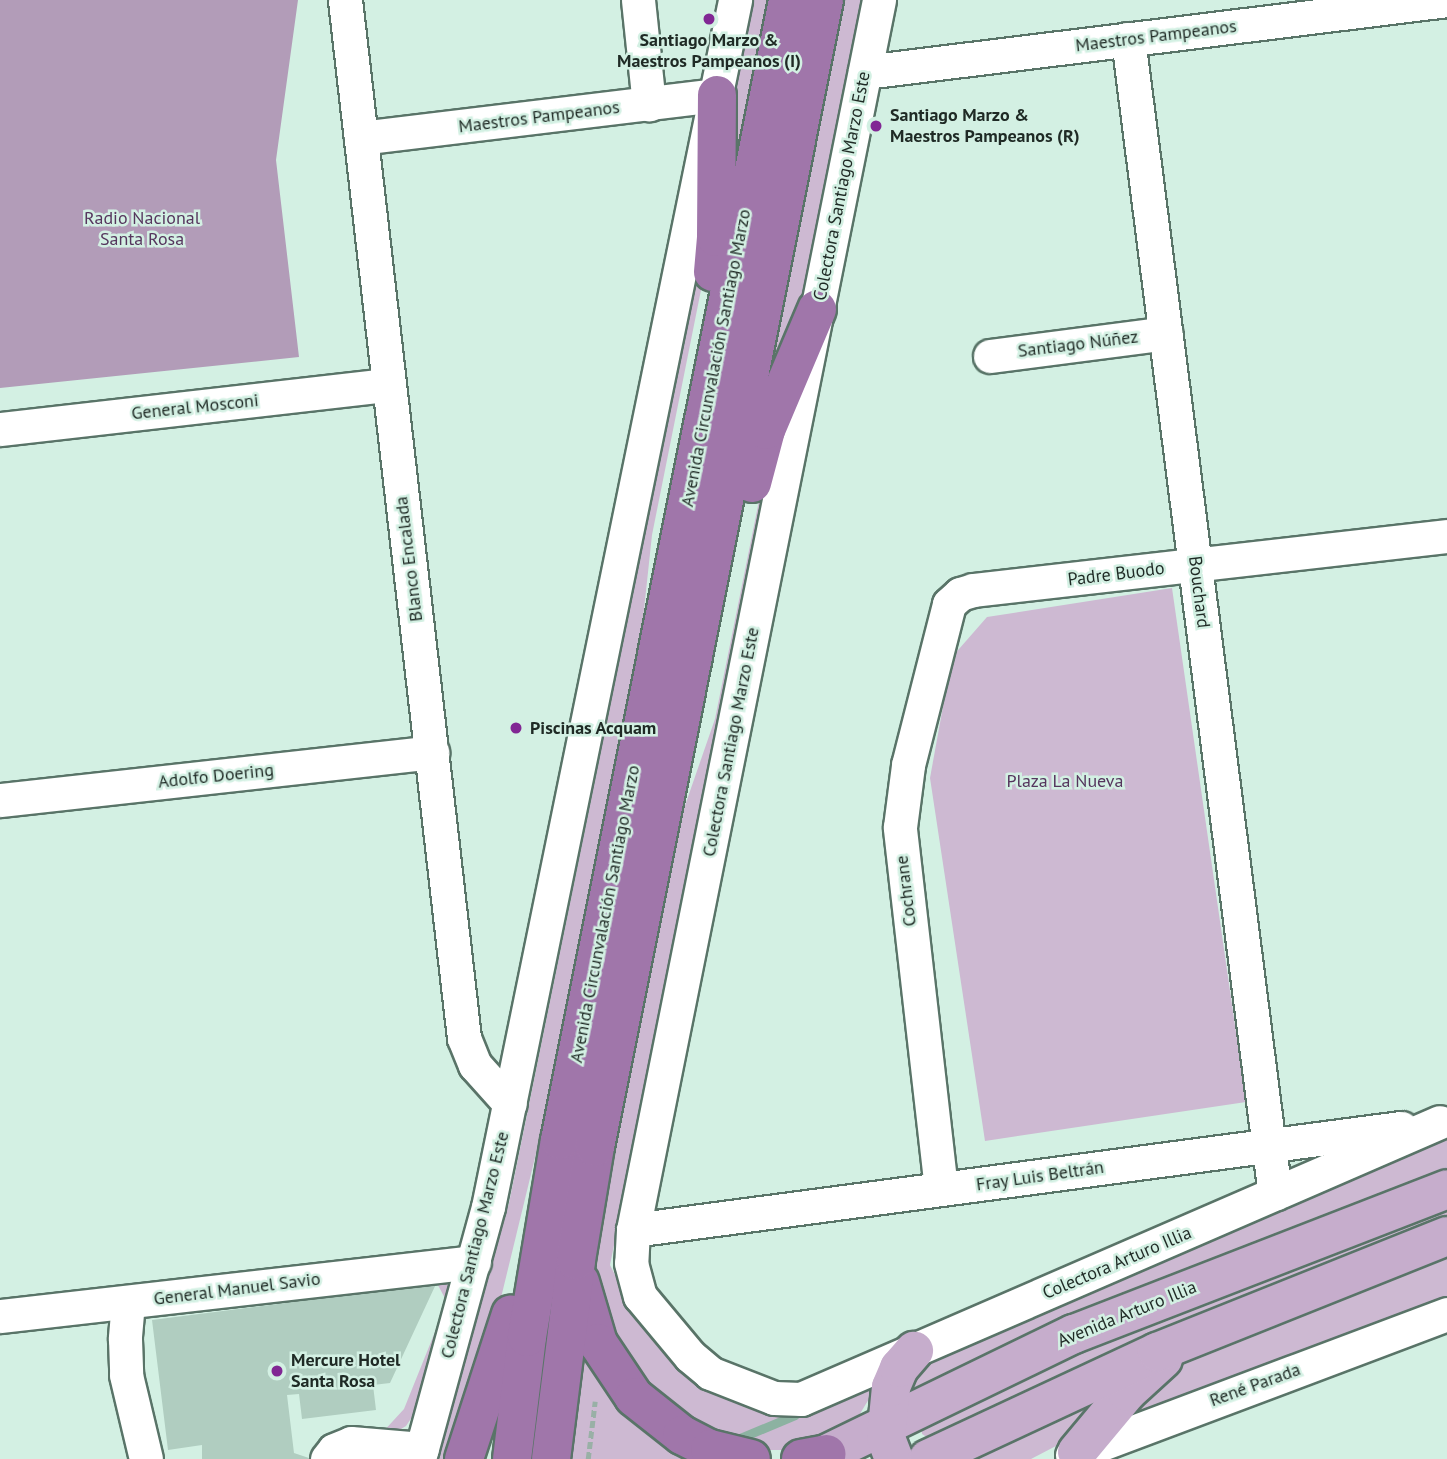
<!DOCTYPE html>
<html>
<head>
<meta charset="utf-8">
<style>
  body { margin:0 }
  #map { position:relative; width:1447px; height:1459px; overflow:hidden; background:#d3f0e3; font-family:"PT Sans",sans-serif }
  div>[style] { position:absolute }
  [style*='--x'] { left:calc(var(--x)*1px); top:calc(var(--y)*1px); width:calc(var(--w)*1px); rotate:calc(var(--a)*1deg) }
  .green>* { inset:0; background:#cdb9d2 }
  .forest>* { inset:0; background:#b29cb8 }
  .stream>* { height:9px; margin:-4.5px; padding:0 4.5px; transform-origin:4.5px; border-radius:4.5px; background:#8cb2a1 }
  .building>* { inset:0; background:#b0cdc0 }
  .path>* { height:4.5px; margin-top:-2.25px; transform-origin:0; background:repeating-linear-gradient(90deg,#99b0a6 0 7px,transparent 0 10.5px) }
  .roads { filter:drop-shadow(2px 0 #597468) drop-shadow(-2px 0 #597468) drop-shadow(0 2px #597468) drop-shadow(0 -2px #597468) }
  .minor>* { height:33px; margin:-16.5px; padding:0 16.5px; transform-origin:16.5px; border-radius:16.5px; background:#fff }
  .major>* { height:38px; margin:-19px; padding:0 19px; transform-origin:19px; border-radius:19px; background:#c6adcc }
  .highway>* { height:38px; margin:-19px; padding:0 19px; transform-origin:19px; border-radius:19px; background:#a076aa }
  .dots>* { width:19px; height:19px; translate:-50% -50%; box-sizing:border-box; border:4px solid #d3f0e3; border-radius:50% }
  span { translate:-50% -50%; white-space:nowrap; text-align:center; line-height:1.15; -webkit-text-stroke:5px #d3f0e3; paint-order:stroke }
  .street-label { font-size:18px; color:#1f2a25 }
  .poi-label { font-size:18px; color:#1f2a25; font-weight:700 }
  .left { translate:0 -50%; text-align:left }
  .park-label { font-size:18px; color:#55355d }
</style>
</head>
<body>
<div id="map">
  <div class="green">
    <div style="clip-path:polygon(751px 0,773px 0,731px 210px,733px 109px)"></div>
    <div style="clip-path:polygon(840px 0,865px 0,807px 290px,765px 392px)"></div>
    <div style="clip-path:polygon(700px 263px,706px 265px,652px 535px,636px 684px,540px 1137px,491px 1339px,451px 1459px,436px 1459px,509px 1203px)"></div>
    <div style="clip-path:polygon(769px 451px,775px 452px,610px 1265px,632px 1309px,706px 1386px,874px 1380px,878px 1384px,855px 1422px,786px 1450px,763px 1450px,687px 1421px,624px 1361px,593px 1273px,663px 869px,715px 719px)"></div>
    <div style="clip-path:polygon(1172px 588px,1246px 1102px,985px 1141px,930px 778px,952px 657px,987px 617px)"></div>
    <div style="clip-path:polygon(1447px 1130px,1447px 1172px,907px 1394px,921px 1366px,929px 1359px)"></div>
    <div style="clip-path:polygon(1447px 1204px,1447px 1219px,930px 1439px,922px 1434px,921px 1427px,1051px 1362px)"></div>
    <div style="clip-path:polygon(1447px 1258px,1447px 1302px,1134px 1415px,1128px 1410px,1180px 1361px)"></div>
    <div style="clip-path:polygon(432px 1274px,446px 1275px,453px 1291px,416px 1411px,406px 1426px,396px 1432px,381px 1434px,404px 1409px,447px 1302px)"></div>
    <div style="clip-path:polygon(588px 1360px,696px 1459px,569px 1459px,582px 1364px)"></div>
    <div style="clip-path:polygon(1103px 1392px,1079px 1434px,1031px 1459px,963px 1459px)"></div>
  </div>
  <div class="forest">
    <div style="clip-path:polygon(0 0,298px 0,276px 160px,299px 357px,0 388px)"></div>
  </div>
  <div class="stream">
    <div style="--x:733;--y:1441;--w:67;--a:-22.8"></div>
  </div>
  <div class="building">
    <div style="clip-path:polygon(436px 1284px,390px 1383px,373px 1385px,376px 1410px,302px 1419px,299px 1394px,287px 1395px,294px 1453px,312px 1459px,202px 1459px,202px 1445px,168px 1450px,152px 1320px)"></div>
  </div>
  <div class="path">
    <div style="--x:588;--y:1459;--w:58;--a:-83.1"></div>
  </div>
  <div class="roads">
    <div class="minor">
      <div style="--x:345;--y:0;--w:1045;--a:83.46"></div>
      <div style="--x:464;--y:1038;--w:29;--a:68"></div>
      <div style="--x:475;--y:1065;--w:52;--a:48.1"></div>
      <div style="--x:638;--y:0;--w:105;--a:84"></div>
      <div style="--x:879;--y:0;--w:1254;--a:101.31"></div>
      <div style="--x:633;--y:1230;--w:33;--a:93"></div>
      <div style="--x:631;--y:1263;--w:34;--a:75"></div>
      <div style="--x:640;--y:1296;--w:78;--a:50.2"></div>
      <div style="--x:690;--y:1356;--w:26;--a:40"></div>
      <div style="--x:710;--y:1373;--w:69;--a:21.3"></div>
      <div style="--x:774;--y:1398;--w:27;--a:2"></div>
      <div style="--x:801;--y:1399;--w:696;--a:-23.44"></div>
      <div style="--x:1128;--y:39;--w:1164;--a:82.75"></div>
      <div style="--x:865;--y:72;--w:586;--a:-7.05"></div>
      <div style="--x:361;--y:138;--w:359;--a:-6.9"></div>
      <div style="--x:990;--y:356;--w:177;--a:-7.4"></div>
      <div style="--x:0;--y:429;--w:391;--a:-6.5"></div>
      <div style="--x:0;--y:800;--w:435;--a:-6.3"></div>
      <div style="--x:941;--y:1189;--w:364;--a:-96.5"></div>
      <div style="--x:900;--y:827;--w:63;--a:-82.6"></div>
      <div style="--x:908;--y:765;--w:166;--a:-75.7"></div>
      <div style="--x:949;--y:604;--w:15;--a:-42"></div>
      <div style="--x:960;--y:594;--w:14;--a:-17"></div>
      <div style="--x:973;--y:590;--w:477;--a:-6.5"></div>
      <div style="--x:633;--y:1230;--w:775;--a:-7.57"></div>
      <div style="--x:128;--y:1302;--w:37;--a:95"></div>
      <div style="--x:125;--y:1339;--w:36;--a:88"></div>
      <div style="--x:126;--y:1375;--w:86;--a:76.6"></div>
      <div style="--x:0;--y:1316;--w:477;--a:-6.5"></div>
      <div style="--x:1072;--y:1455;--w:401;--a:-20.6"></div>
      <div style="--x:327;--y:1459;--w:11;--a:-52"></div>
      <div style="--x:334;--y:1450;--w:18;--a:-22"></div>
      <div style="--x:351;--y:1443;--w:71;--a:4.8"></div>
      <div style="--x:419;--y:1459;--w:261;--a:-74.7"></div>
      <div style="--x:488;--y:1207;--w:1232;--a:-78.43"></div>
    </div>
    <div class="major">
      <div style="--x:1077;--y:1452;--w:78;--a:-50.2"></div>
      <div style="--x:1127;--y:1392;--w:49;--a:-42.5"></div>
      <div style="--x:816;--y:1459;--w:287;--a:-25.9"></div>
      <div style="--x:1074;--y:1334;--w:400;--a:-21.2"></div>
      <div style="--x:894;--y:1459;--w:22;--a:-111"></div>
      <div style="--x:886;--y:1438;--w:51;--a:-84.4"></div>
      <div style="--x:891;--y:1387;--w:21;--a:-67"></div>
      <div style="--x:899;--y:1368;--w:23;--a:-49"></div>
      <div style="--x:928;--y:1459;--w:253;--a:-25"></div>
      <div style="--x:1157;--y:1352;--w:312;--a:-21.8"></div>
    </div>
    <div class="highway">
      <div style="--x:713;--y:272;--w:35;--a:-85"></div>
      <div style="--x:716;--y:237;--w:142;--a:-89.6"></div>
      <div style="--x:752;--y:483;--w:55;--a:-75.2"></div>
      <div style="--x:766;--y:430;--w:131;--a:-67.1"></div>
      <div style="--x:580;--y:1282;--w:64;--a:73.6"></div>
      <div style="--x:598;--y:1343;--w:65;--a:56.3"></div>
      <div style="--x:634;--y:1397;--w:61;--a:38.4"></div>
      <div style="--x:682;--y:1435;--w:31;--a:27"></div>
      <div style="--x:710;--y:1449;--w:42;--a:13.7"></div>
      <div style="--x:464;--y:1459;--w:152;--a:-72"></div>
      <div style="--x:512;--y:1459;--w:123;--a:-83"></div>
      <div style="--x:527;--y:1337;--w:200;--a:-80.5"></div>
      <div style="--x:560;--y:1140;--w:1163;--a:-78.69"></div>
      <div style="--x:551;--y:1459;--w:201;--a:-82.8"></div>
      <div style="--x:576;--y:1260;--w:115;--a:-80.5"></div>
      <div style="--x:595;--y:1147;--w:1170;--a:-78.71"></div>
      <div style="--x:801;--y:1459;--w:26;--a:-11"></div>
    </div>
  </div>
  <div class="dots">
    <div style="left:709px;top:19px;background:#812794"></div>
    <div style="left:876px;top:126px;background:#812794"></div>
    <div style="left:516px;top:728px;background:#812794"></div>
    <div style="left:277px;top:1371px;background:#812794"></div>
  </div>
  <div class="street-label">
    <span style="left:1156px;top:36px;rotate:-7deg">Maestros Pampeanos</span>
    <span style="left:539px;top:117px;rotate:-7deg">Maestros Pampeanos</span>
    <span style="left:842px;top:186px;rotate:-79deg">Colectora Santiago Marzo Este</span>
    <span style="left:1078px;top:344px;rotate:-7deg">Santiago Núñez</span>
    <span style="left:716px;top:358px;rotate:-79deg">Avenida Circunvalación Santiago Marzo</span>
    <span style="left:195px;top:407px;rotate:-6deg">General Mosconi</span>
    <span style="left:409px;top:559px;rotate:-97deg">Blanco Encalada</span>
    <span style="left:1116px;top:574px;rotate:-7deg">Padre Buodo</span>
    <span style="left:1199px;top:592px;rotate:83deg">Bouchard</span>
    <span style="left:731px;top:742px;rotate:-79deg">Colectora Santiago Marzo Este</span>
    <span style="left:216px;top:776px;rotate:-6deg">Adolfo Doering</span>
    <span style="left:906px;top:891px;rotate:-97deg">Cochrane</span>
    <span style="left:605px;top:914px;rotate:-79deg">Avenida Circunvalación Santiago Marzo</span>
    <span style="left:1040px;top:1176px;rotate:-8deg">Fray Luis Beltrán</span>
    <span style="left:475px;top:1245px;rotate:-76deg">Colectora Santiago Marzo Este</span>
    <span style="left:1117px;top:1263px;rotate:-23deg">Colectora Arturo Illia</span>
    <span style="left:237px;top:1289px;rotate:-7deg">General Manuel Savio</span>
    <span style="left:1127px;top:1314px;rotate:-22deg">Avenida Arturo Illia</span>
    <span style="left:1255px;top:1385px;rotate:-20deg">René Parada</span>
  </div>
  <div class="poi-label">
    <span style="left:709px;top:51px">Santiago Marzo &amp;<br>Maestros Pampeanos (I)</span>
    <span class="left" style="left:890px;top:126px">Santiago Marzo &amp;<br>Maestros Pampeanos (R)</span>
    <span class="left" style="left:530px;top:728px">Piscinas Acquam</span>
    <span class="left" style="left:291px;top:1371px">Mercure Hotel<br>Santa Rosa</span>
  </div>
  <div class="park-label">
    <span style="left:142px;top:229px">Radio Nacional<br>Santa Rosa</span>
    <span style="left:1065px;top:781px">Plaza La Nueva</span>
  </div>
</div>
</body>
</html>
